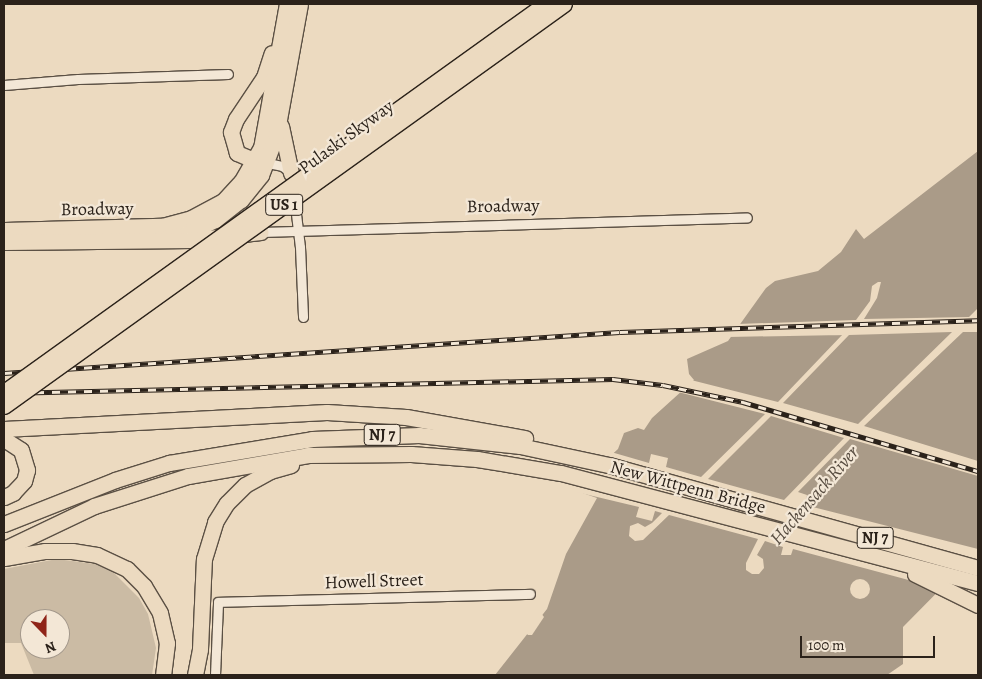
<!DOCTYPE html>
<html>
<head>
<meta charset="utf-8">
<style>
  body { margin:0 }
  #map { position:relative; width:982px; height:679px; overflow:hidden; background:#ecdac0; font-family:Alegreya,serif }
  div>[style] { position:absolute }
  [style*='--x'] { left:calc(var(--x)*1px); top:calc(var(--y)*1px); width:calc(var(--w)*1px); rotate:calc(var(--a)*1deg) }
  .green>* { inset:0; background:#cbbba4 }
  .water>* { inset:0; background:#aa9b88 }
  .pier>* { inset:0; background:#ecdac0 }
  .round { border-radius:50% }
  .roads { filter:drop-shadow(1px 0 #5b5044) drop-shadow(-1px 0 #5b5044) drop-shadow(0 1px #5b5044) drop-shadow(0 -1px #5b5044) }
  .street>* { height:9px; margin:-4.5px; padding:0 4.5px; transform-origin:4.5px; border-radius:4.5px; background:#f3e7d6 }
  .highway>* { height:15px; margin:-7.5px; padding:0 7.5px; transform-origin:7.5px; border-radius:7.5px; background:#ecdac0 }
  .rail>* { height:4.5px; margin-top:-2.25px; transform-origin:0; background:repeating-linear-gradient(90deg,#f3e7d6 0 8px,#2b221a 0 16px); box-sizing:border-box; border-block:1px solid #2b221a }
  .bridges { filter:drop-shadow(1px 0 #2b221a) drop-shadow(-1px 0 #2b221a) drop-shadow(0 1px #2b221a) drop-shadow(0 -1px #2b221a) }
  .highway-bridge>* { height:15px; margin:-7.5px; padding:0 7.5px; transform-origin:7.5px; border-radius:7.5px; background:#ecdac0 }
  span { translate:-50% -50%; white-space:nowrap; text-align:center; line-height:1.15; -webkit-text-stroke:4.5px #f3e7d6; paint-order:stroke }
  .shield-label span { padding:1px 4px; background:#f3e7d6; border:1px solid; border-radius:4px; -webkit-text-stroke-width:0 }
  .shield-label { font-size:16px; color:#2b221a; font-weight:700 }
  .street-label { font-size:18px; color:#2b221a }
  .water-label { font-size:19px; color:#574c40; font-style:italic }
  .frame { position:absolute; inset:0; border:5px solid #2b221a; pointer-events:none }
  .north { position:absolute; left:20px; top:609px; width:50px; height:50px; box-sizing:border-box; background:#f3e7d6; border:1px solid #a3988b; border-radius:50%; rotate:158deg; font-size:14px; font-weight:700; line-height:20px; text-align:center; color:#2b221a }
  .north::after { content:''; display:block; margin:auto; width:18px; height:22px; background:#8f2418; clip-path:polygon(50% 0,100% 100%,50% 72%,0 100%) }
  .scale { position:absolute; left:800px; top:636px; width:135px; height:22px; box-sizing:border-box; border:2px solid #2b221a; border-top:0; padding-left:6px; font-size:15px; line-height:18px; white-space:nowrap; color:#2b221a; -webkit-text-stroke:4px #f3e7d6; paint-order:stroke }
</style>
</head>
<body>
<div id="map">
  <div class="green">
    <div style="clip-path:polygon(evenodd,57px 559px,95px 564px,113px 572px,139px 598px,148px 614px,156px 648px,152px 675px,34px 675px,21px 643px,4px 643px,4px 569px,57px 559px,30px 619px,60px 619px,60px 649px,30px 649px,30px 619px)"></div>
  </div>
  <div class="water">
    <div style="clip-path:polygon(978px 151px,978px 551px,903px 627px,903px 664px,887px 675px,495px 675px,547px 609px,566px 554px,597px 498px,574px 490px,618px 449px,624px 433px,638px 428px,644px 430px,652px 418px,694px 380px,689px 374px,687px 359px,728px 341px,766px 288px,775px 281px,818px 271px,841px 252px,856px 229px,864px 239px)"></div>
  </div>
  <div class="pier">
    <div style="clip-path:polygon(evenodd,878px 282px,881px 282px,877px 298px,864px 319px,969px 317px,978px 308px,978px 332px,963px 332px,864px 426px,978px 461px,978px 476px,850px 439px,798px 492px,807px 495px,805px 505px,978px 549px,978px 554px,939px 593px,916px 582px,793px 549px,791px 555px,781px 555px,783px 547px,765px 541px,757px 555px,763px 559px,764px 568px,759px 574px,752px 574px,746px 570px,746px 563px,758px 539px,669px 515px,643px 540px,635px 541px,629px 536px,630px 526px,638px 523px,645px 527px,652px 523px,662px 513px,655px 511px,652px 521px,636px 517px,639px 507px,572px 491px,611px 452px,649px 463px,651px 454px,668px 458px,666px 467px,701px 477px,765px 414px,678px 392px,691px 380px,778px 402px,842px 335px,728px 337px,738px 324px,856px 320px,870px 301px,872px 286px,878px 282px,952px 332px,858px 424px,783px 403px,849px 335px,952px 332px,878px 282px,771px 416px,844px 438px,784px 500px,708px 479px,771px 416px)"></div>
    <div class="round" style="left:850px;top:579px;width:20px;height:20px"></div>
    <div style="clip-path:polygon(541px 613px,544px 617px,532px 635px,528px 635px,526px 633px)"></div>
  </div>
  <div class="roads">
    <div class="street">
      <div style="--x:4;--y:85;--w:74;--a:-4.6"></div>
      <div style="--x:78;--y:79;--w:150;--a:-1.9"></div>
      <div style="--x:263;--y:162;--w:19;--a:12"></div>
      <div style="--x:282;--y:166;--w:10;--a:37"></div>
      <div style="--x:294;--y:197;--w:50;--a:83.2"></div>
      <div style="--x:300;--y:247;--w:70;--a:87.5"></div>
      <div style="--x:261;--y:232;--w:486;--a:-1.7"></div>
      <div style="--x:215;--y:675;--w:73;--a:-87.6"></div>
      <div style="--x:218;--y:602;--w:312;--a:-1.5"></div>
    </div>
    <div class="highway">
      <div style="--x:281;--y:126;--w:48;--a:78"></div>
      <div style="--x:256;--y:161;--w:21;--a:-157"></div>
      <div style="--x:237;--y:153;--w:22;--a:-106"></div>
      <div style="--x:231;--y:132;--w:14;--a:-69"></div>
      <div style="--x:236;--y:119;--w:50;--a:-56.3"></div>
      <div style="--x:264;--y:77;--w:25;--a:-72"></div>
      <div style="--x:4;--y:230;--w:158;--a:-1.5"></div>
      <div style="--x:162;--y:226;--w:30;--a:-15"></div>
      <div style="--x:191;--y:218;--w:36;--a:-28"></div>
      <div style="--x:223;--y:201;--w:26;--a:-47"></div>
      <div style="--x:241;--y:182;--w:39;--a:-60"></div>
      <div style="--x:261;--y:148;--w:146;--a:-79.8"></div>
      <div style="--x:159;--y:239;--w:27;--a:-10"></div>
      <div style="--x:186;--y:234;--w:32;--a:-26"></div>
      <div style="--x:215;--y:220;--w:33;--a:-38"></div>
      <div style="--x:241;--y:200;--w:32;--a:-51"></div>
      <div style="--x:261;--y:175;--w:42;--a:-69"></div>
      <div style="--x:276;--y:136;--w:134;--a:-79.7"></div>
      <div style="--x:4;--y:242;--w:187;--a:-0.6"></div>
      <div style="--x:191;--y:240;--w:70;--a:-6.5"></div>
      <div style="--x:4;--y:429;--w:323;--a:-3"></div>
      <div style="--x:327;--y:412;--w:79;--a:3.6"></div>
      <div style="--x:406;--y:417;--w:121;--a:10"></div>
      <div style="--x:4;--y:439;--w:20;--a:33"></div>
      <div style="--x:21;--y:450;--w:21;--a:73"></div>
      <div style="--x:27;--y:470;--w:11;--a:105"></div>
      <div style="--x:24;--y:481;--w:16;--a:133"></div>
      <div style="--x:13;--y:493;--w:10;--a:156"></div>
      <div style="--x:4;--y:524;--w:119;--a:-21.6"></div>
      <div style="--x:115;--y:480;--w:57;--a:-17.5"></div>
      <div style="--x:169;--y:463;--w:145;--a:-9.5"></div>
      <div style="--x:312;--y:439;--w:107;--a:-2.1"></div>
      <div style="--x:419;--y:435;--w:102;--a:6.2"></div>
      <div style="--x:520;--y:446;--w:91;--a:12.1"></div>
      <div style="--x:609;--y:465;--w:383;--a:15.6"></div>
      <div style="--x:4;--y:549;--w:100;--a:-25.5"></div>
      <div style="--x:94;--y:506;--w:99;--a:-17.7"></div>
      <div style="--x:188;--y:476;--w:122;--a:-9.9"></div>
      <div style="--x:308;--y:455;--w:103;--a:-0.6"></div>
      <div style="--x:411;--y:454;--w:66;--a:4.3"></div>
      <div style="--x:477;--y:459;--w:85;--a:9.5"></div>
      <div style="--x:561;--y:473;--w:431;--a:14.8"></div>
      <div style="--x:4;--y:558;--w:42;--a:-9.7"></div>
      <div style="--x:45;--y:551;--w:27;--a:0"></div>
      <div style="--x:72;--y:551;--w:25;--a:9"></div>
      <div style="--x:97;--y:555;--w:33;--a:25"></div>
      <div style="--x:127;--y:569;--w:24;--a:45"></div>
      <div style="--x:144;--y:586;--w:31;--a:59"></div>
      <div style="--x:160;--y:613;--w:31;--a:77"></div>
      <div style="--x:167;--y:643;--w:32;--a:97"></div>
      <div style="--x:915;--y:574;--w:70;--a:26.2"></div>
      <div style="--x:195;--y:675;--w:26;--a:-79"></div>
      <div style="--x:200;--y:649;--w:90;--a:-87.5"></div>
      <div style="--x:204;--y:559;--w:39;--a:-73"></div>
      <div style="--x:215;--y:522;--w:22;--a:-58"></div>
      <div style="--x:227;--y:503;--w:25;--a:-45"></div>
      <div style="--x:245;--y:485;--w:29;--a:-29"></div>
      <div style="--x:270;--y:471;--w:22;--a:-16"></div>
    </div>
  </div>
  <div class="rail">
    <div style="--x:4;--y:373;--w:617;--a:-3.81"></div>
    <div style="--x:620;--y:332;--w:358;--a:-1.9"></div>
    <div style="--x:4;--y:393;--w:609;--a:-1.32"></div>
    <div style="--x:613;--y:379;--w:50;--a:6.8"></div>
    <div style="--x:663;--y:385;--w:82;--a:12"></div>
    <div style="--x:743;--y:402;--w:245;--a:16.4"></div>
  </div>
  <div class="bridges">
    <div class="highway-bridge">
      <div style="--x:4;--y:392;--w:666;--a:-35.65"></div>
      <div style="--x:4;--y:406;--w:689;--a:-35.67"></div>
    </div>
  </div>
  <div class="shield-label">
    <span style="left:284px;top:205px">US 1</span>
    <span style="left:382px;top:435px">NJ 7</span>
    <span style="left:875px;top:538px">NJ 7</span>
  </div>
  <div class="street-label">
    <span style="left:346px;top:137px;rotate:-36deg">Pulaski Skyway</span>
    <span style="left:503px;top:206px;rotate:-1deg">Broadway</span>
    <span style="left:97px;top:209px;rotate:-1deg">Broadway</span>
    <span style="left:688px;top:487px;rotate:15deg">New Wittpenn Bridge</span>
    <span style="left:374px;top:581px;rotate:-2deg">Howell Street</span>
  </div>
  <div class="water-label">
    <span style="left:815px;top:496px;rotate:-49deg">Hackensack River</span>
  </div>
  <div class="frame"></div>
  <div class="north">N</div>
  <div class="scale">100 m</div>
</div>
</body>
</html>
